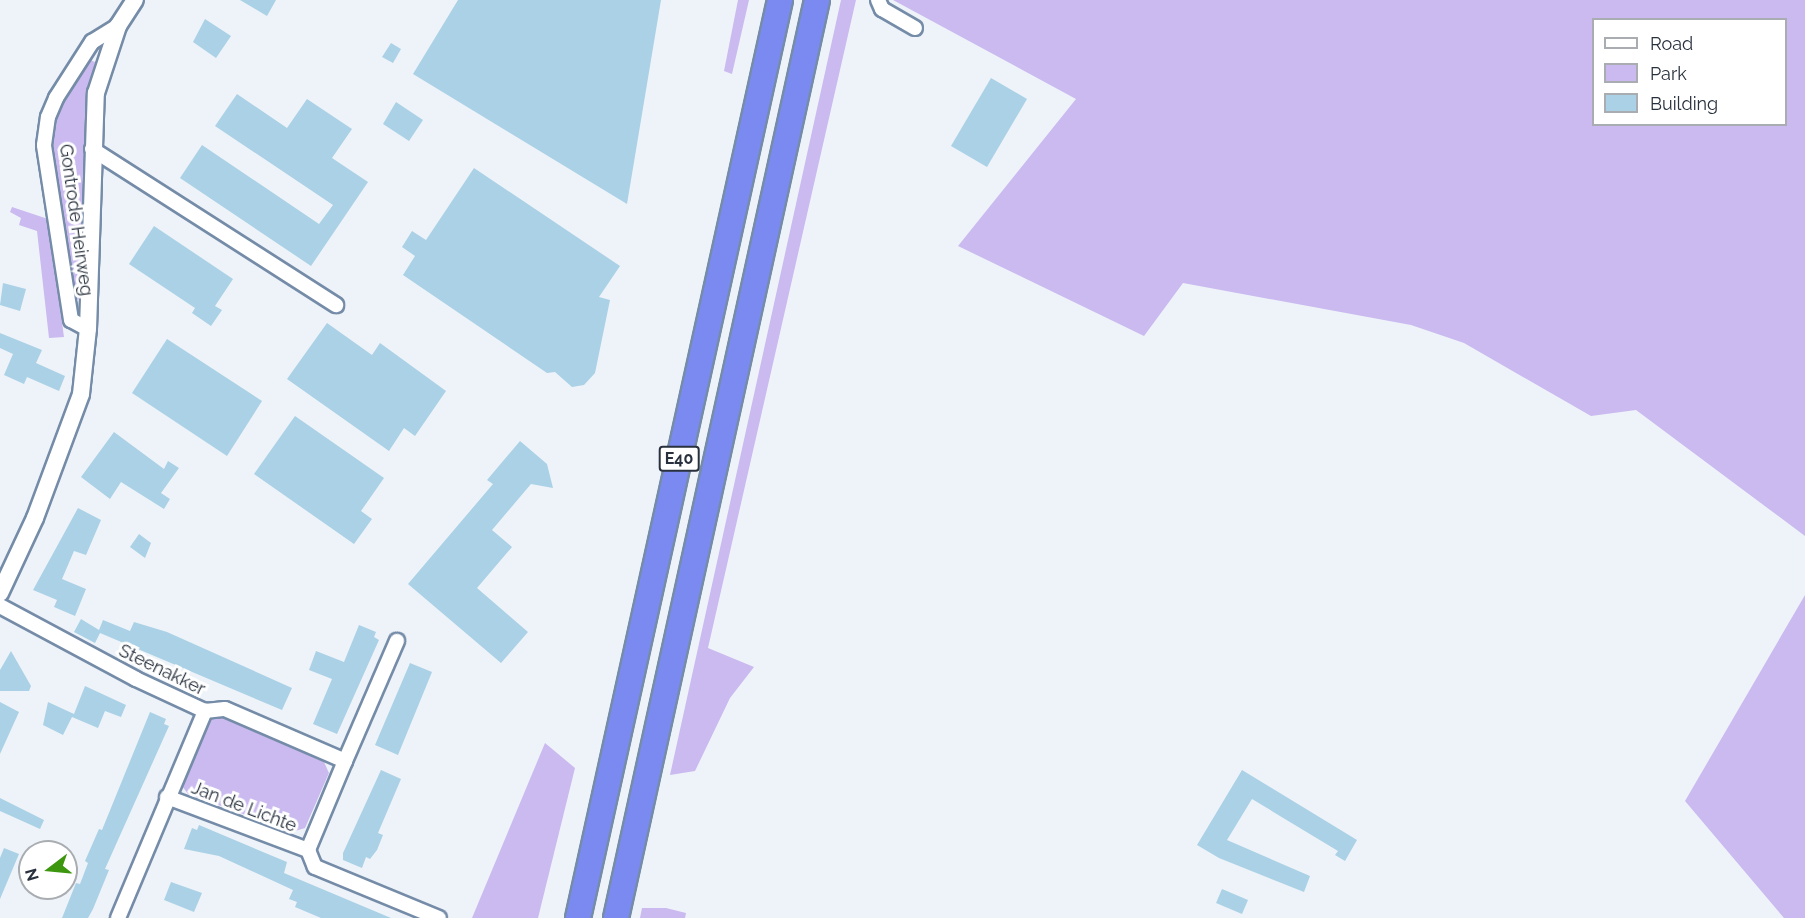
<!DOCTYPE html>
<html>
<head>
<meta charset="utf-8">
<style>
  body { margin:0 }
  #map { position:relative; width:1805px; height:918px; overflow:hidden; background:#eef3f9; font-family:Raleway,sans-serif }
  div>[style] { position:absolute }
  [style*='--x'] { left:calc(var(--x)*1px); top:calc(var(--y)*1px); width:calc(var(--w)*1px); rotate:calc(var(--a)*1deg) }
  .green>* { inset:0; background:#cabaf0 }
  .building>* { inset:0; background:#aad1e5 }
  .roads { filter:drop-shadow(2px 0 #758ca8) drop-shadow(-2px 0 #758ca8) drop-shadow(0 2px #758ca8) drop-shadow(0 -2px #758ca8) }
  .minor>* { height:14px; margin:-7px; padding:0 7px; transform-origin:7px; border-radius:7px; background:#fff }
  .tertiary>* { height:16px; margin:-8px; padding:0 8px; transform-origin:8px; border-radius:8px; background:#fff }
  .motorway>* { height:24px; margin:-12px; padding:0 12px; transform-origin:12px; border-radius:12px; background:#7b8af1 }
  span { translate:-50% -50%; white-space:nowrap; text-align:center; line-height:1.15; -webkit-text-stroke:6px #fff; paint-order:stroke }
  .shield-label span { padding:2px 4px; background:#fff; border:2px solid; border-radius:4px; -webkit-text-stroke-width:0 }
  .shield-label { font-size:16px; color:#28313d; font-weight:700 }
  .street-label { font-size:18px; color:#28313d }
  .legend { position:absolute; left:1592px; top:18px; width:195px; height:108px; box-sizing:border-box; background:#fff; border:2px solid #a9adb1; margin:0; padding:8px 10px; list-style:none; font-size:18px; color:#28313d }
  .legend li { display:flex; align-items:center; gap:12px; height:30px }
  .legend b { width:30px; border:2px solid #a9adb1 }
  .north { position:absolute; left:18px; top:840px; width:60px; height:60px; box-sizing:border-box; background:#fff; border:2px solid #a9adb1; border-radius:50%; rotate:254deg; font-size:16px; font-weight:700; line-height:24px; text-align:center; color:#28313d }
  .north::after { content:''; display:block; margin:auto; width:21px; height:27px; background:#3c960e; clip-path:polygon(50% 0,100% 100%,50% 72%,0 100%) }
</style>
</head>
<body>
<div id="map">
  <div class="green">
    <div style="clip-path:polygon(738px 0,749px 0,732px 74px,724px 71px)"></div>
    <div style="clip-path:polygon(841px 0,856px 0,708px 648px,754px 667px,730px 698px,695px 771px,670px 775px)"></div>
    <div style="clip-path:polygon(evenodd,893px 0,1805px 0,1805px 536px,1636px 410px,1591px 416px,1464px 343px,1411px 325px,1183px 283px,1144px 336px,958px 246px,1076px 99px,893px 0,1594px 20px,1786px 20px,1786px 124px,1594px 124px,1594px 20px)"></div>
    <div style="clip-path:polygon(88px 59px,95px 62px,87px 115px,81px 299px,74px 300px,51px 143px,63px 92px)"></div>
    <div style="clip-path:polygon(12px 207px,48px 219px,64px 337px,49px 338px,37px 231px,19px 225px,21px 218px,10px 212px)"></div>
    <div style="clip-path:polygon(1805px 595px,1805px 918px,1784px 918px,1685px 801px)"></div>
    <div style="clip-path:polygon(218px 715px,324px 762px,329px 773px,305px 828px,292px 832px,188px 794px,182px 786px,209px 719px)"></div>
    <div style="clip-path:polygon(545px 743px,575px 768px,538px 918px,472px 918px)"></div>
    <div style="clip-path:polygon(642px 908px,666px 908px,686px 913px,685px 918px,640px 918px)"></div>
  </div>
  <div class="building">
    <div style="clip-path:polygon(240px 0,276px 0,267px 16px)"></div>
    <div style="clip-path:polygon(458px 0,661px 0,627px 204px,413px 74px)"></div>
    <div style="clip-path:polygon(205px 19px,231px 36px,216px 58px,193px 42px)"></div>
    <div style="clip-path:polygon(391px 43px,401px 49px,393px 63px,382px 57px)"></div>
    <div style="clip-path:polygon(991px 78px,1027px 99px,987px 167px,951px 146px)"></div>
    <div style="clip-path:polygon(237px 94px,287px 128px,307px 99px,352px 129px,332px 158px,368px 182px,311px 266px,180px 178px,202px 145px,319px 224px,333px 205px,215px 126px)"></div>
    <div style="clip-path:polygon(396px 102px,423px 120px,409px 141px,383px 124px)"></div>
    <div style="clip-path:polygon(474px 168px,620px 266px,599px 297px,610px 300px,595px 373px,584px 385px,572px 387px,555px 372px,547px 373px,403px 275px,415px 256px,402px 247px,412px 231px,426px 240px)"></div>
    <div style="clip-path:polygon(154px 226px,233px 279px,215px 306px,222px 310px,211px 326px,192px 313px,195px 308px,129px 264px)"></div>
    <div style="clip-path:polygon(3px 283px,26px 289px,20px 311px,0 305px)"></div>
    <div style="clip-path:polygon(327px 323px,372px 355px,380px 343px,446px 391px,415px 436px,404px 428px,389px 451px,287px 379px)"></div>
    <div style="clip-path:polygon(0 333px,42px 350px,36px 363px,65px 376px,59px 391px,27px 377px,24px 384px,4px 375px,13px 354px,0 348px)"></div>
    <div style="clip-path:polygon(167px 339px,262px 401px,227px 456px,132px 393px)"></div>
    <div style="clip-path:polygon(295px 416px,384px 478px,361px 511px,372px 519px,354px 544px,254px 474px)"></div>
    <div style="clip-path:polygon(114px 432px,164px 469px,168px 461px,179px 468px,161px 493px,170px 499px,164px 509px,121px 482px,110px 499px,81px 477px)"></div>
    <div style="clip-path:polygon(520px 441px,547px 464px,553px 488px,531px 484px,492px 530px,512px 547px,477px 588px,528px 632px,501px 663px,408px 584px,493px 484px,487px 480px)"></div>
    <div style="clip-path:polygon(78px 508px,101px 520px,86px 555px,74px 551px,62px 579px,86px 589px,75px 616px,54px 607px,57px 600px,33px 590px)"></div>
    <div style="clip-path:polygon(139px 534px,151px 543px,145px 558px,130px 547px)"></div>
    <div style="clip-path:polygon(81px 619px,99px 630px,103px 620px,130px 631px,134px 622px,167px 632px,292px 688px,282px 710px,100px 633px,95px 643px,74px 632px)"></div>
    <div style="clip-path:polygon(359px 625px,376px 632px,374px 637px,379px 640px,337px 734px,313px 724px,332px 679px,309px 670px,316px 651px,344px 662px)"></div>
    <div style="clip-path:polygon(11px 651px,31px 686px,29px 691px,0 691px,0 670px)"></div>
    <div style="clip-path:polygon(410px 663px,432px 672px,398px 755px,375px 745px)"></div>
    <div style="clip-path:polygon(85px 686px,126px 705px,121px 717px,105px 711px,98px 728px,72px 717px,63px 735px,43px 725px,48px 702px,74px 714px)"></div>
    <div style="clip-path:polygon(0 702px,19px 712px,0 754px)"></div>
    <div style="clip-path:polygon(150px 712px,166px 719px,164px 724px,169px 726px,105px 869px,109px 870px,93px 909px,88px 918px,62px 918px,76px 883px,80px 884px,88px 863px,85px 861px,99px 829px,102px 830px)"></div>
    <div style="clip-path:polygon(381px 770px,401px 779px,378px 833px,383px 835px,377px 850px,370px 859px,366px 857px,362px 868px,343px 860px,343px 853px)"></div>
    <div style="clip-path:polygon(1242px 770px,1357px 840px,1345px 861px,1335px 855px,1338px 851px,1252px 799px,1227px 840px,1310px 876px,1304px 892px,1219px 858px,1197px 845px)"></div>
    <div style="clip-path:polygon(0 798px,44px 820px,40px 829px,0 811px)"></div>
    <div style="clip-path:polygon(199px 825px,287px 862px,284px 873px,391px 918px,321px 918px,295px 907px,297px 902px,289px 899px,293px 890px,219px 856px,184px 849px,192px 828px,197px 830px)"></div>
    <div style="clip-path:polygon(4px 848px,19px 854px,0 899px,0 858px)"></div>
    <div style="clip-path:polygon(171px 882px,202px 893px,194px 912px,164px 900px)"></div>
    <div style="clip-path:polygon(1222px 889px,1248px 900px,1242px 914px,1216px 903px)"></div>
  </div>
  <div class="roads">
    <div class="minor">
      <div style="--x:878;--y:0;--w:10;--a:66"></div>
      <div style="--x:882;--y:9;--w:38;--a:30"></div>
      <div style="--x:92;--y:149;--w:290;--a:32.6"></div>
      <div style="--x:88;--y:329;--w:19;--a:-152"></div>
      <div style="--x:71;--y:320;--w:177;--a:-98.8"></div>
      <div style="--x:44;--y:145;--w:28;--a:-82"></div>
      <div style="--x:48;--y:117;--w:21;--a:-67"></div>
      <div style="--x:56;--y:98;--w:67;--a:-57.3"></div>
      <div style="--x:92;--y:42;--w:31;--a:-32"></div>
      <div style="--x:0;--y:606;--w:154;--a:28.2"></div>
      <div style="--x:136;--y:679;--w:76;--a:24.9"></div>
      <div style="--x:205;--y:711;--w:20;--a:-6"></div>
      <div style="--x:225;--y:709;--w:131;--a:23.4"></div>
      <div style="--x:345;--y:761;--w:96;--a:112.6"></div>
      <div style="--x:308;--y:850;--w:18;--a:68"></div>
      <div style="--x:315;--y:867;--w:134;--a:22.4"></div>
      <div style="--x:345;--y:761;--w:131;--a:-66.6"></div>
      <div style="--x:167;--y:797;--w:151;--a:20.6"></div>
      <div style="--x:118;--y:918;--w:225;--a:-67.2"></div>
    </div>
    <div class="tertiary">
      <div style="--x:0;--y:593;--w:83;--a:-65"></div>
      <div style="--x:35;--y:518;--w:132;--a:-69.6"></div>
      <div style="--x:81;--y:394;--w:65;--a:-83.9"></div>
      <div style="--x:88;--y:329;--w:236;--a:-88.1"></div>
      <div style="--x:96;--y:93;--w:71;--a:-71.8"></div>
      <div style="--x:118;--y:26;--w:31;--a:-57"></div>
    </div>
    <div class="motorway">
      <div style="--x:578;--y:918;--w:940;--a:-77.59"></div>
      <div style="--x:616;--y:918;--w:940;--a:-77.65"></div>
    </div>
  </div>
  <div class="shield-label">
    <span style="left:679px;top:459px">E40</span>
  </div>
  <div class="street-label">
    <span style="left:76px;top:220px;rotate:82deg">Gontrode Heirweg</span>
    <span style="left:162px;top:670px;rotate:26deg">Steenakker</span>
    <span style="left:244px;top:807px;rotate:21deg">Jan de Lichte</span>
  </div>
  <ul class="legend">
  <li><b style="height:8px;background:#fff"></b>Road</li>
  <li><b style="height:16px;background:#cabaf0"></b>Park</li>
  <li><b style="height:16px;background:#aad1e5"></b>Building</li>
  </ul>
  <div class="north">N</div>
</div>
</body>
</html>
